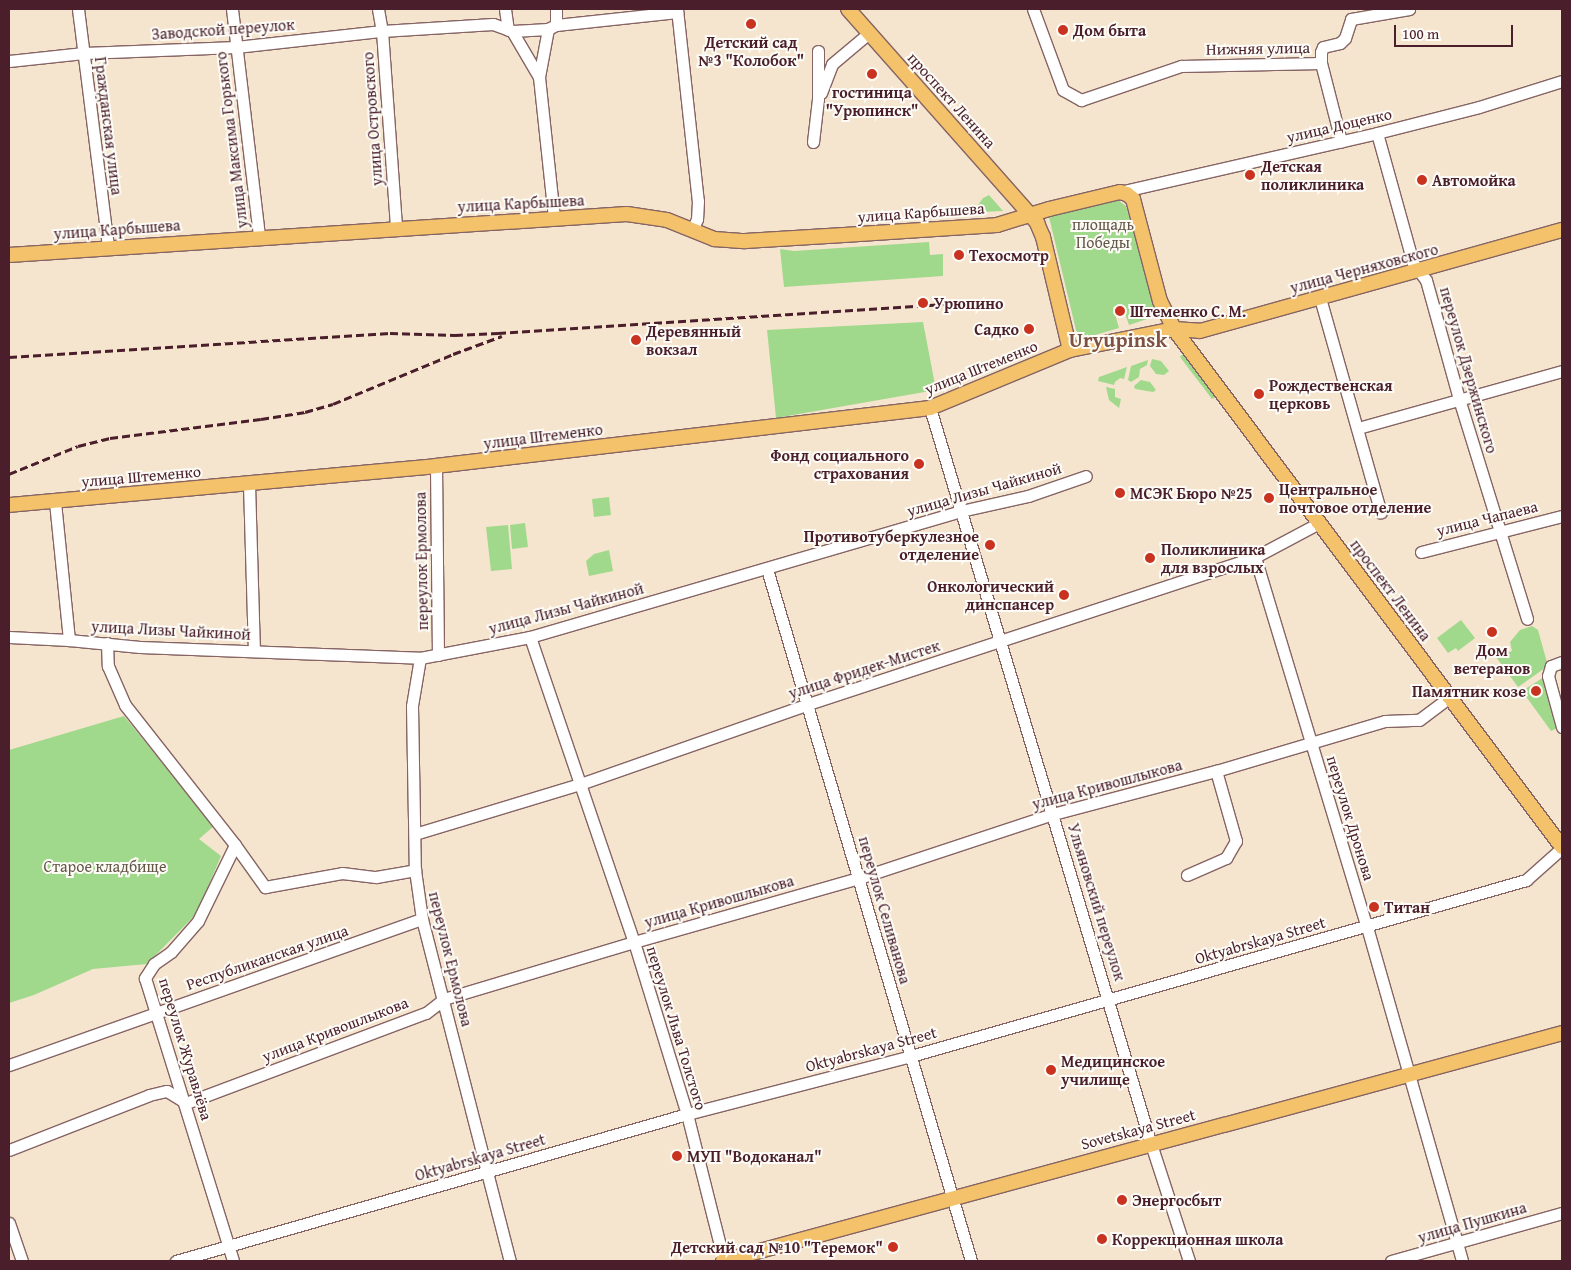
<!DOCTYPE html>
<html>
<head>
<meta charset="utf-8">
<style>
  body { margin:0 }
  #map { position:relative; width:1571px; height:1270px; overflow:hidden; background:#f6e5ce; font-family:"Gentium Book Plus",serif }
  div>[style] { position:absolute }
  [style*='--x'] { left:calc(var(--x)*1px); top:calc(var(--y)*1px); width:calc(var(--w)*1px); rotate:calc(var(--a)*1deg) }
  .green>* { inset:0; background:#a0d98c }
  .roads { filter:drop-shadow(1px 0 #866464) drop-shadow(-1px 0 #866464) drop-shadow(0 1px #866464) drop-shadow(0 -1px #866464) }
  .minor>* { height:11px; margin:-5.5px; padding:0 5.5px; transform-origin:5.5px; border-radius:5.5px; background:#fff }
  .major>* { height:14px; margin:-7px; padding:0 7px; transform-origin:7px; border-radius:7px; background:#f3c26a }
  .rail>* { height:2.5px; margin-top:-1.25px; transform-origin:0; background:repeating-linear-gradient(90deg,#4a1f2b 0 8px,transparent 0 12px) }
  .dots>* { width:14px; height:14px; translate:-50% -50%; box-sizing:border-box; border:2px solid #fdfcf7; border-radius:50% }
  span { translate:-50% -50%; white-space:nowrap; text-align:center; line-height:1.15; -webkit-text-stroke:4px #fdfcf7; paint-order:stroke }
  .street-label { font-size:16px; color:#4a1f2b }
  .poi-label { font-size:16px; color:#4a1f2b; font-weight:700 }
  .left { translate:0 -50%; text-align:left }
  .right { translate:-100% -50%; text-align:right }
  .park-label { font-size:16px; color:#645748 }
  .district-label { font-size:21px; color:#7e5143; font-weight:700 }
  .frame { position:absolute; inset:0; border:10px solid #4a1f2b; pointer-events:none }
  .scale { position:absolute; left:1394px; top:25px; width:119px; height:22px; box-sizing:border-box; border:2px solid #4a1f2b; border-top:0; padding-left:6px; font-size:15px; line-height:18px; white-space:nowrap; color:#4a1f2b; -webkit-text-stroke:4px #fdfcf7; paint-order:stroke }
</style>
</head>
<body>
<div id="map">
  <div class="green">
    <div style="clip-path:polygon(989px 195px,1003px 211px,979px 212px,978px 205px,983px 198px)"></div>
    <div style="clip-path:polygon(1112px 200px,1118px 200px,1126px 206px,1156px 304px,1155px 309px,1150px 318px,1129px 325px,1122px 305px,1113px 307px,1119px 328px,1085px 338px,1080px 336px,1076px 330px,1049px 217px)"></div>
    <div style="clip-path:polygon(929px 242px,930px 255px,943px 254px,943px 276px,784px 287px,780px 249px,794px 251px)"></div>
    <div style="clip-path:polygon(923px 322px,936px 390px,776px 418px,767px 330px)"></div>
    <div style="clip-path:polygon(1183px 354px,1216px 397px,1212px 399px,1180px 357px)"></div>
    <div style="clip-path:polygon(1152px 359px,1161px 361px,1169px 371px,1164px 375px,1156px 374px,1150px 366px)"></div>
    <div style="clip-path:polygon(1148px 360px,1147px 365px,1140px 369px,1139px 377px,1131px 382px,1128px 380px,1131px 366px)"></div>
    <div style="clip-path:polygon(1127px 367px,1124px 379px,1120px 378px,1115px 382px,1114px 385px,1098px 381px,1099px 377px)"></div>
    <div style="clip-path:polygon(1141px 380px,1150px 382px,1156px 390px,1153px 392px,1135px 389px,1134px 386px)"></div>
    <div style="clip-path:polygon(1106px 387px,1115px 389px,1115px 397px,1121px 399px,1119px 408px,1109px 400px)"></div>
    <div style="clip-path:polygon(609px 497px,611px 515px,594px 517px,592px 499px)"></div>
    <div style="clip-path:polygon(525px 523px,528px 547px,512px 549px,510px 525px)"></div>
    <div style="clip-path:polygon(508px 525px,512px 569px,491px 571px,486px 527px)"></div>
    <div style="clip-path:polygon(609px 550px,613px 571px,589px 576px,586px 561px,594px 554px)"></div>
    <div style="clip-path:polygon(1461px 620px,1475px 638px,1458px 651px,1456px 648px,1448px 653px,1437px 638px)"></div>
    <div style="clip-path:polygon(1532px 626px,1538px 630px,1548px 666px,1518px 687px,1496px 657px,1512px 651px,1510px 642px,1520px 630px)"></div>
    <div style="clip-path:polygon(1544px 677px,1558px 728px,1551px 731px,1522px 691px)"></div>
    <div style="clip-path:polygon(124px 716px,214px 826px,199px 839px,221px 856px,197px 913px,147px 964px,93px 969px,34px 995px,9px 1003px,9px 750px)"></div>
  </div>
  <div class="roads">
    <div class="minor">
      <div style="--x:78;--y:9;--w:240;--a:82.8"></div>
      <div style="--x:232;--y:9;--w:230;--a:83.2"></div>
      <div style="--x:378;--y:9;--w:22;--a:80"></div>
      <div style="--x:382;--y:31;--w:197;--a:85.9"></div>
      <div style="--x:505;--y:9;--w:21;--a:82"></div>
      <div style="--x:556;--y:9;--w:16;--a:90"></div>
      <div style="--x:677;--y:9;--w:193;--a:83.8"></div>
      <div style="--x:698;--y:201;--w:18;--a:93"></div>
      <div style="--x:697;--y:219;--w:12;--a:114"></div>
      <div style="--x:1033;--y:9;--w:86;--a:69.7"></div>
      <div style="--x:1063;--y:90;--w:21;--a:29"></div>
      <div style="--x:1081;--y:100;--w:106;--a:-18.8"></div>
      <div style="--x:1181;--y:66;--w:140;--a:-1.2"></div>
      <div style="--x:1321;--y:63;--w:11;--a:-90"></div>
      <div style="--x:1321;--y:52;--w:5;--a:-68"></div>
      <div style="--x:1323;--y:47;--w:17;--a:-13"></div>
      <div style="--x:1340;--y:43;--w:7;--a:-45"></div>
      <div style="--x:1345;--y:38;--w:20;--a:-72"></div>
      <div style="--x:1351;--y:19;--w:59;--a:-9.8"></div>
      <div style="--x:512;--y:31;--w:53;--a:59.6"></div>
      <div style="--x:539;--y:77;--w:142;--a:83.9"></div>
      <div style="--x:9;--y:61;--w:75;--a:-6.1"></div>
      <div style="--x:84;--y:53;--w:152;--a:-2.3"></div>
      <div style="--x:236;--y:47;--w:147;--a:-6.3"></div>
      <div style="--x:382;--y:31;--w:111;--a:-3.6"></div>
      <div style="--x:493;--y:24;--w:20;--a:20"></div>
      <div style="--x:512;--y:31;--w:36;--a:-3"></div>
      <div style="--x:548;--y:29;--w:9;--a:-27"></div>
      <div style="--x:556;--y:25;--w:122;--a:-6.1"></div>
      <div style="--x:1321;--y:63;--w:81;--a:75.6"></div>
      <div style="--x:539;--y:77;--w:49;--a:-79.4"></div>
      <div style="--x:821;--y:93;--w:31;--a:-69"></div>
      <div style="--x:832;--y:64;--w:48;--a:-40"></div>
      <div style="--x:1377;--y:133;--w:135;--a:74.5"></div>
      <div style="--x:1413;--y:263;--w:21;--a:53"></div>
      <div style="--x:1426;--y:280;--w:123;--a:74.5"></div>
      <div style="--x:1459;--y:399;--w:230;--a:72.8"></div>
      <div style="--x:813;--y:142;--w:43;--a:-83.4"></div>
      <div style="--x:818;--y:99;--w:48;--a:-90"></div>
      <div style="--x:1120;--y:192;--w:264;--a:-12.9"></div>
      <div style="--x:1377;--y:133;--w:105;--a:-14.3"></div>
      <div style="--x:1479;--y:107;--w:87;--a:-17.4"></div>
      <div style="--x:1320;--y:298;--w:223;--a:74.2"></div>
      <div style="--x:930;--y:408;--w:768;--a:73.29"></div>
      <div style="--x:1151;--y:1144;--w:123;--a:72"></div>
      <div style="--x:1358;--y:428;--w:212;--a:-15.6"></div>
      <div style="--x:436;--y:466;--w:189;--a:89.4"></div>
      <div style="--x:249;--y:484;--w:167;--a:88.3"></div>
      <div style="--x:55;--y:502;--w:139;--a:84.2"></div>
      <div style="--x:1421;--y:552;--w:146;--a:-14.3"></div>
      <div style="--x:1255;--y:557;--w:387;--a:73.2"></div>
      <div style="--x:1367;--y:927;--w:347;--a:74.1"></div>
      <div style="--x:767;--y:569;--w:721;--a:73.57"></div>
      <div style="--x:9;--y:637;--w:60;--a:2.9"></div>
      <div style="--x:69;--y:640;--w:71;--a:5.6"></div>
      <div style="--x:140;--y:647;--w:280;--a:2.2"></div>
      <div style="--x:420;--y:658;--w:112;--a:-10.8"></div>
      <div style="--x:530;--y:637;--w:449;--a:-16.3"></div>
      <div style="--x:961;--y:511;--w:69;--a:-12.6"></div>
      <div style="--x:1028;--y:496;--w:61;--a:-19"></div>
      <div style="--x:530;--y:637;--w:322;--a:71.2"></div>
      <div style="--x:634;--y:942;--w:180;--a:72.9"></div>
      <div style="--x:687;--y:1114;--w:152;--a:75.9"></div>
      <div style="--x:107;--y:643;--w:23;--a:88"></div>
      <div style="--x:108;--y:666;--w:43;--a:66.4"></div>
      <div style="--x:125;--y:705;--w:178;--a:51.8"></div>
      <div style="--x:235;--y:845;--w:85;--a:116"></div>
      <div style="--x:198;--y:921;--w:41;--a:131.1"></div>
      <div style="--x:171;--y:952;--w:21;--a:145"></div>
      <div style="--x:154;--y:964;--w:17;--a:123"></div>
      <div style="--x:145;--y:978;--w:296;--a:72.7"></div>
      <div style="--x:420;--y:658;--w:49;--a:99.5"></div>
      <div style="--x:412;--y:706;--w:164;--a:89"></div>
      <div style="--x:415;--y:870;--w:49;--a:81.9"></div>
      <div style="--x:422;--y:919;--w:353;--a:75.6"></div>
      <div style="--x:1562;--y:662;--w:12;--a:160"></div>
      <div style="--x:1551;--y:666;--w:10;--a:107"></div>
      <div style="--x:1548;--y:676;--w:53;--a:74.6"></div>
      <div style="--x:415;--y:834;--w:172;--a:-16.9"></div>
      <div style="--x:580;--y:784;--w:242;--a:-19.3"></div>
      <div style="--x:808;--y:704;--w:471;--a:-18.2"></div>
      <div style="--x:1255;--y:557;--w:72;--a:-28"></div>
      <div style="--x:235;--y:845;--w:52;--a:54.5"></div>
      <div style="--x:265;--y:887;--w:78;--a:-10.3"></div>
      <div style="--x:342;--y:873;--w:34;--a:7"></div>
      <div style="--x:376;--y:877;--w:40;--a:-10"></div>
      <div style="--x:1187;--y:875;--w:43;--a:-23.6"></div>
      <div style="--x:1226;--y:858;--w:20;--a:-60"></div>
      <div style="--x:1236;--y:841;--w:73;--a:-105.9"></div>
      <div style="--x:9;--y:1065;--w:438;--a:-19.5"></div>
      <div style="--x:9;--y:1150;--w:150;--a:-21.4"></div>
      <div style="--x:149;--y:1095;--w:18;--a:-13"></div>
      <div style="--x:167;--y:1091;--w:22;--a:32"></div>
      <div style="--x:186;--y:1103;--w:256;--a:-20.6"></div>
      <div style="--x:426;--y:1013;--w:23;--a:-38"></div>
      <div style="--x:444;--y:999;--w:198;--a:-16.7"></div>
      <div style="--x:634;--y:942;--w:234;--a:-15.9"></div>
      <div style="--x:859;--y:878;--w:204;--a:-18.3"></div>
      <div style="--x:1053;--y:814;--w:169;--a:-14.8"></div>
      <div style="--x:1216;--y:771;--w:176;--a:-16.5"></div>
      <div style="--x:1385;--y:721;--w:34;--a:-2"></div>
      <div style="--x:1419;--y:720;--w:39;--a:-37"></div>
      <div style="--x:9;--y:1223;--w:40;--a:71.1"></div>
      <div style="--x:176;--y:1261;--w:532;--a:-16.05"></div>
      <div style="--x:687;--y:1114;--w:231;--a:-14.5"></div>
      <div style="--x:911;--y:1056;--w:640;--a:-15.97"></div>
      <div style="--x:1526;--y:880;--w:48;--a:-41.6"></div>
      <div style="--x:1391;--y:1261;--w:178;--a:-15.7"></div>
    </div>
    <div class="major">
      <div style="--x:848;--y:9;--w:286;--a:48.5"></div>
      <div style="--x:1037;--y:223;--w:15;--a:67"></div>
      <div style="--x:1043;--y:237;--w:116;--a:76.6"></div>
      <div style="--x:9;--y:255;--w:619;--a:-3.8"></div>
      <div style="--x:627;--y:214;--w:40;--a:8.5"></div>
      <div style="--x:667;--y:220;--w:51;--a:22"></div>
      <div style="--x:714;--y:239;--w:31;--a:4"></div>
      <div style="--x:745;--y:241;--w:99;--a:-3.5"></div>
      <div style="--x:844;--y:235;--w:153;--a:-3.7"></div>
      <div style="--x:997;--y:225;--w:54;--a:-17.1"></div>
      <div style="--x:1049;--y:209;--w:73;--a:-13.5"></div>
      <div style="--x:1120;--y:192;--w:7;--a:16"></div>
      <div style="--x:1127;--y:194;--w:8;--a:40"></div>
      <div style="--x:1133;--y:199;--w:106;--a:75.2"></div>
      <div style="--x:1160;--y:301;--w:31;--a:63"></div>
      <div style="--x:1174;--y:329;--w:647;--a:53.17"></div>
      <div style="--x:9;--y:505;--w:429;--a:-5.2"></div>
      <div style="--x:436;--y:466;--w:497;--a:-6.7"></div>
      <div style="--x:930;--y:408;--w:152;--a:-22.5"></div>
      <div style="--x:1070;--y:350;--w:106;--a:-11.4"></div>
      <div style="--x:1174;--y:329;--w:26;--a:4"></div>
      <div style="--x:1200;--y:331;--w:376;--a:-15.6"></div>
      <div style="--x:723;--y:1261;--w:869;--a:-15.2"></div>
    </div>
  </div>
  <div class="rail">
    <div style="--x:9;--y:357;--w:382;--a:-3.6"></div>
    <div style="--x:390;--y:333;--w:65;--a:1.8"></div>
    <div style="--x:455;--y:335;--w:43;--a:-2.7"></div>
    <div style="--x:498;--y:333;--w:471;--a:-3.7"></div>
    <div style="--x:9;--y:474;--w:74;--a:-22.1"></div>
    <div style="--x:78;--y:446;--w:33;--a:-14"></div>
    <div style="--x:110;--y:438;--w:152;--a:-7.2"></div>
    <div style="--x:261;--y:419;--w:45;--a:-9"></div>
    <div style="--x:305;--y:412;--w:29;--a:-16"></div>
    <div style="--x:333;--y:404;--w:130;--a:-22.6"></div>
    <div style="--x:453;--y:354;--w:52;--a:-20.2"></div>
  </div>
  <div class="dots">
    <div style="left:751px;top:24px;background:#c8321e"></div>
    <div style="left:1063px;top:30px;background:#c8321e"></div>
    <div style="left:872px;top:74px;background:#c8321e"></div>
    <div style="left:1250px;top:175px;background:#c8321e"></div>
    <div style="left:1422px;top:180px;background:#c8321e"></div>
    <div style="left:959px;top:255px;background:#c8321e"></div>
    <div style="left:923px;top:303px;background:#c8321e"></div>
    <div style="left:1120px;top:311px;background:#c8321e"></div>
    <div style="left:1029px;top:329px;background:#c8321e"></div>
    <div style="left:636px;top:340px;background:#c8321e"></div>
    <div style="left:1259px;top:394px;background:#c8321e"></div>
    <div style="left:919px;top:464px;background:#c8321e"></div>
    <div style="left:1120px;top:493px;background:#c8321e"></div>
    <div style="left:1269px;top:498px;background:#c8321e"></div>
    <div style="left:990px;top:545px;background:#c8321e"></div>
    <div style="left:1150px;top:558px;background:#c8321e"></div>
    <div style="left:1064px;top:595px;background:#c8321e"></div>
    <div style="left:1492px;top:632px;background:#c8321e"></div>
    <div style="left:1536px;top:691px;background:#c8321e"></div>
    <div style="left:1374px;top:907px;background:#c8321e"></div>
    <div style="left:1051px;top:1070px;background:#c8321e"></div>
    <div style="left:677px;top:1156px;background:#c8321e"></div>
    <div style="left:1122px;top:1200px;background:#c8321e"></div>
    <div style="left:1102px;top:1239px;background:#c8321e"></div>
    <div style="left:893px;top:1247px;background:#c8321e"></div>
  </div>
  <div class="street-label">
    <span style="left:223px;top:29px;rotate:-4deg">Заводской переулок</span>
    <span style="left:1258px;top:48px;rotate:-1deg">Нижняя улица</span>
    <span style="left:952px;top:100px;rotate:48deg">проспект Ленина</span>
    <span style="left:372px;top:119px;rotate:-94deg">улица Островского</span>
    <span style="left:1339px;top:125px;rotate:-13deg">улица Доценко</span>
    <span style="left:109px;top:126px;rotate:83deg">Гражданская улица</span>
    <span style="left:231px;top:140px;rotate:-97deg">улица Максима Горького</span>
    <span style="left:521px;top:203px;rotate:-3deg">улица Карбышева</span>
    <span style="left:921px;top:212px;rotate:-4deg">улица Карбышева</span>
    <span style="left:117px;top:229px;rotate:-4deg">улица Карбышева</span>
    <span style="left:1364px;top:268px;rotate:-15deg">улица Черняховского</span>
    <span style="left:981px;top:367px;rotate:-22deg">улица Штеменко</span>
    <span style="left:1469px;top:370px;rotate:74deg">переулок Дзержинского</span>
    <span style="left:543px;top:436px;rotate:-7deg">улица Штеменко</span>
    <span style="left:141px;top:476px;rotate:-5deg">улица Штеменко</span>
    <span style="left:984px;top:489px;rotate:-16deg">улица Лизы Чайкиной</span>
    <span style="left:1487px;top:518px;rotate:-14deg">улица Чапаева</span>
    <span style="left:421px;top:561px;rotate:-91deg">переулок Ермолова</span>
    <span style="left:1391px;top:590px;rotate:53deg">проспект Ленина</span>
    <span style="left:566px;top:608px;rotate:-15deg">улица Лизы Чайкиной</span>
    <span style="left:171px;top:630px;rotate:3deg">улица Лизы Чайкиной</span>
    <span style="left:864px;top:669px;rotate:-18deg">улица Фридек-Мистек</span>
    <span style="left:1107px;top:784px;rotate:-15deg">улица Кривошлыкова</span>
    <span style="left:1351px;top:818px;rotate:73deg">переулок Дронова</span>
    <span style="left:719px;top:901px;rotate:-16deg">улица Кривошлыкова</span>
    <span style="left:1097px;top:902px;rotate:73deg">Ульяновский переулок</span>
    <span style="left:885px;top:910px;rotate:74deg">переулок Селиванова</span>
    <span style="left:1260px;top:940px;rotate:-16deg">Oktyabrskaya Street</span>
    <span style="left:267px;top:957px;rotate:-19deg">Республиканская улица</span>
    <span style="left:451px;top:959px;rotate:76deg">переулок Ермолова</span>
    <span style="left:677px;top:1028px;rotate:73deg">переулок Льва Толстого</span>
    <span style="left:335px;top:1029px;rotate:-21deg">улица Кривошлыкова</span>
    <span style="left:186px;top:1049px;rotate:73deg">переулок Журавлёва</span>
    <span style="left:871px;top:1049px;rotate:-15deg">Oktyabrskaya Street</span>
    <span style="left:1138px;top:1129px;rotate:-15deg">Sovetskaya Street</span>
    <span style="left:480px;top:1157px;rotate:-16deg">Oktyabrskaya Street</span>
    <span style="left:1472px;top:1222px;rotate:-16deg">улица Пушкина</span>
  </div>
  <div class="poi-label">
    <span class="left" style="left:1073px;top:30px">Дом быта</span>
    <span style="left:751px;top:51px">Детский сад<br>№3 "Колобок"</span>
    <span style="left:872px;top:101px">гостиница<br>"Урюпинск"</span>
    <span class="left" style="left:1261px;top:175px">Детская<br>поликлиника</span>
    <span class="left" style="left:1432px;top:180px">Автомойка</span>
    <span class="left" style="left:969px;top:255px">Техосмотр</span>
    <span class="left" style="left:934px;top:303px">Урюпино</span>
    <span class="left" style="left:1130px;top:311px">Штеменко С. М.</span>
    <span class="right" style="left:1019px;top:329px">Садко</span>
    <span class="left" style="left:646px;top:340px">Деревянный<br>вокзал</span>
    <span class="left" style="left:1269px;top:394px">Рождественская<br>церковь</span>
    <span class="right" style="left:909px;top:464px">Фонд социального<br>страхования</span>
    <span class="left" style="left:1279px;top:498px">Центральное<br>почтовое отделение</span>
    <span class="left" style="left:1130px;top:493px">МСЭК Бюро №25</span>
    <span class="right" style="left:979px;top:545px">Противотуберкулезное<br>отделение</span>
    <span class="left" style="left:1161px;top:558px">Поликлиника<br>для взрослых</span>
    <span class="right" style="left:1054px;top:595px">Онкологический<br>динспансер</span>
    <span style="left:1492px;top:659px">Дом<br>ветеранов</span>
    <span class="right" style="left:1526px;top:691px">Памятник козе</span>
    <span class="left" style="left:1384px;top:907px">Титан</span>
    <span class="left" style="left:1061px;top:1070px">Медицинское<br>училище</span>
    <span class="left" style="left:687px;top:1156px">МУП "Водоканал"</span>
    <span class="left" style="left:1132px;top:1200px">Энергосбыт</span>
    <span class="left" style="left:1112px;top:1239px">Коррекционная школа</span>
    <span class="right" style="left:883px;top:1247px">Детский сад №10 "Теремок"</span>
  </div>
  <div class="park-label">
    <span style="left:1103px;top:233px">площадь<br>Победы</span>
    <span style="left:105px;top:866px">Старое кладбище</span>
  </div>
  <div class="district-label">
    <span style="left:1118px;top:340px">Uryupinsk</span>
  </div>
  <div class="frame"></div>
  <div class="scale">100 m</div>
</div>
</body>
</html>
